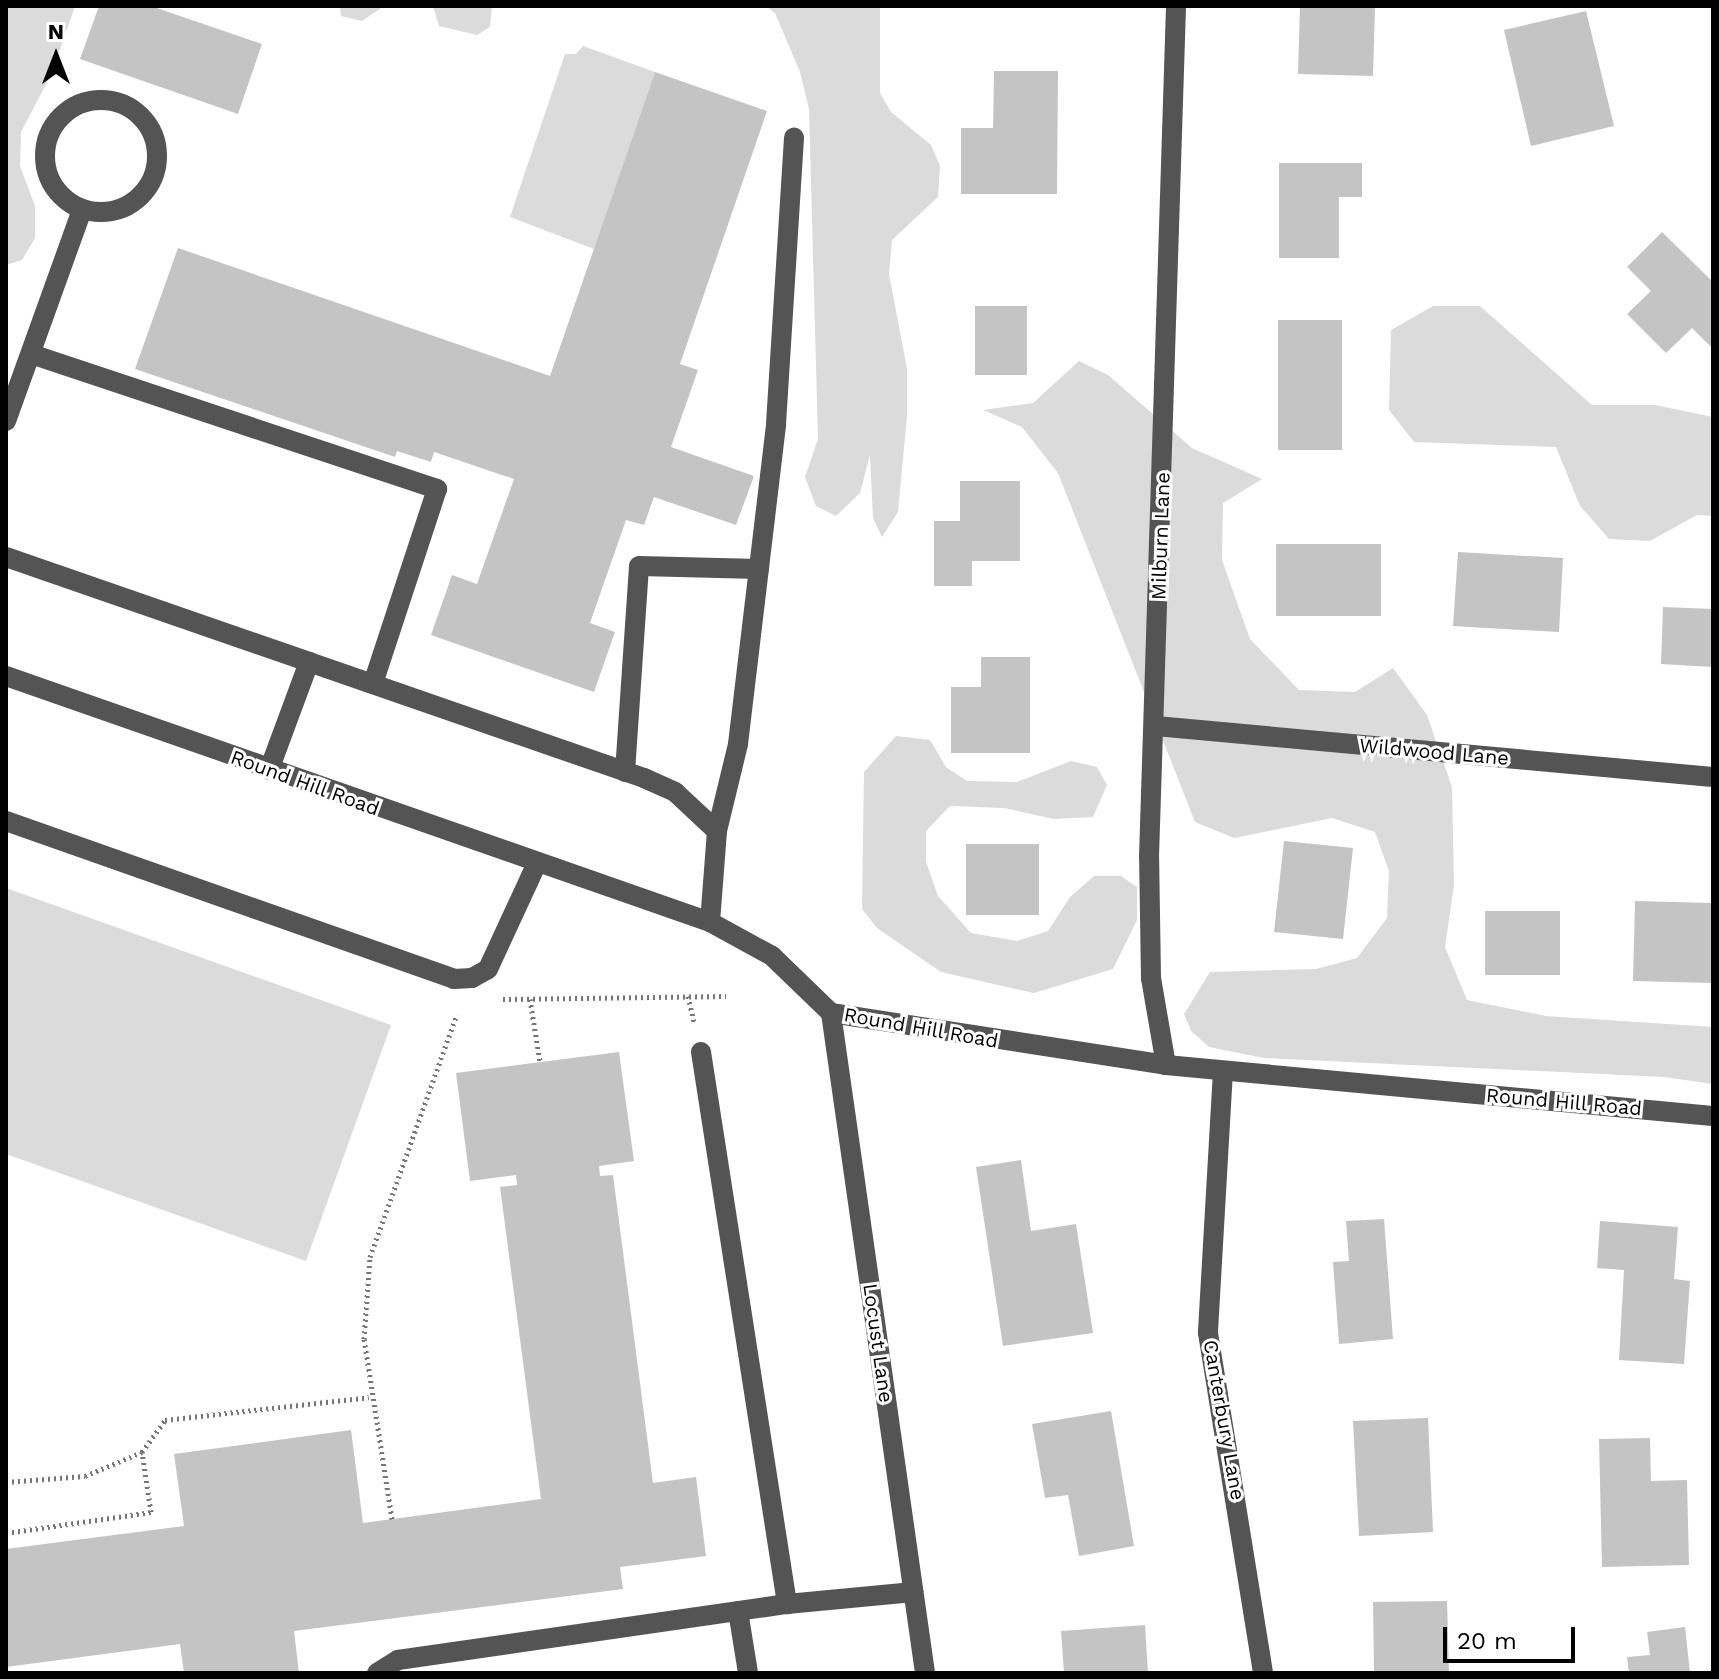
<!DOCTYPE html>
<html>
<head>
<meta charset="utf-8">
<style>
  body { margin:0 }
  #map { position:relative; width:1719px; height:1679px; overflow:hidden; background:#fff; font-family:"Work Sans",sans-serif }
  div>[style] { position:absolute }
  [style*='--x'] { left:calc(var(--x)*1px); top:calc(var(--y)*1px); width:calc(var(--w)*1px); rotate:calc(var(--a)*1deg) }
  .green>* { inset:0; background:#dbdbdb }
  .building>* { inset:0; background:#c4c4c4 }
  .path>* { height:5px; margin-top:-2.5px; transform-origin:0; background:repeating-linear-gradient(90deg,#767676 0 2px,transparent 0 6px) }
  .minor>* { height:20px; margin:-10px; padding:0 10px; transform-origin:10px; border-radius:10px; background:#545454 }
  .minor>.ring { margin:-10px; padding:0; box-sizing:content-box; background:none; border:20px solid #545454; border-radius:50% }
  span { translate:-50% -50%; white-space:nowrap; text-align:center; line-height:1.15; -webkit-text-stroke:6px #fff; paint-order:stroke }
  .street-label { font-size:20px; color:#000 }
  .frame { position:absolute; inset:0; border:8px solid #000; pointer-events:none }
  .north { position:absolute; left:16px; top:16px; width:80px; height:80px; -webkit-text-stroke:6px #fff; paint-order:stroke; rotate:0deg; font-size:22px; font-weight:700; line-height:32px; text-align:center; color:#000 }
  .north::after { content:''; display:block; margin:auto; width:28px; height:36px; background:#000; clip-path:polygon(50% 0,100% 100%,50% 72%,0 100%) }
  .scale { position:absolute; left:1443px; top:1627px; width:132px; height:36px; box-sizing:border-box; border:4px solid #000; border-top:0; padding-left:10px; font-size:24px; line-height:28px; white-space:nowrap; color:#000; -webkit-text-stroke:6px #fff; paint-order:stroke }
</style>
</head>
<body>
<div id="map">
  <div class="green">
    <div style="clip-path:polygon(6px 6px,75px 6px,52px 73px,21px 132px,20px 166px,35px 206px,35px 238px,22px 260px,6px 265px)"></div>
    <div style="clip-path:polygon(340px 6px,384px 6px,362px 21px,341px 16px)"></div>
    <div style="clip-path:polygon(433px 6px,492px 6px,490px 27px,477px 35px,439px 26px)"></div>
    <div style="clip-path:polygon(766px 6px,880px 6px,880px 93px,891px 112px,931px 145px,940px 166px,938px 197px,892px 240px,889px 274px,907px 369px,907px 416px,898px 512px,882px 537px,873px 518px,870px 455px,860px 493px,836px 516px,816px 506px,805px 477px,818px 439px,809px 109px,800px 72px,775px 13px)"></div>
    <div style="clip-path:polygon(583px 46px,655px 72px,594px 249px,510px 217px,565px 54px,576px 54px)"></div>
    <div style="clip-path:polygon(1433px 306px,1480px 306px,1592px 405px,1655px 405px,1713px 417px,1713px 516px,1697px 515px,1650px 541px,1609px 539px,1580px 506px,1556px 447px,1414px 442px,1389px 410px,1391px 330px)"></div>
    <div style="clip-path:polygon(1079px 361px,1108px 375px,1192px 448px,1262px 479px,1223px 503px,1222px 560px,1250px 639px,1299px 690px,1355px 692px,1393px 668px,1427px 715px,1452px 787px,1454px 885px,1445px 947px,1467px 1000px,1546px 1016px,1713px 1027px,1713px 1084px,1664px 1077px,1264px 1058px,1209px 1047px,1191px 1031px,1184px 1014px,1210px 972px,1316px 969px,1357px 958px,1387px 918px,1389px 871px,1375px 832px,1332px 818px,1234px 838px,1195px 822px,1058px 473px,1022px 427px,983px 410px,1033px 403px)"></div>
    <div style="clip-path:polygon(896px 736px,930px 740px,946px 767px,967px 781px,1017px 782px,1071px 761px,1097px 767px,1107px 785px,1093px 817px,1054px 819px,1004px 808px,950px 806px,926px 831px,926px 862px,938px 896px,971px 933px,1017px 941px,1048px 931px,1070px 897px,1094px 876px,1121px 876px,1137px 887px,1137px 920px,1113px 969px,1034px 993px,941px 972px,877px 928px,862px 909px,864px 772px)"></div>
    <div style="clip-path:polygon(6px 888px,391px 1025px,306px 1261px,6px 1154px)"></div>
  </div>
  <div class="building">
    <div style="clip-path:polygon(99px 6px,151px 6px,262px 44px,238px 114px,80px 59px)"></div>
    <div style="clip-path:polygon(1300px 6px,1375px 6px,1373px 76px,1298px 74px)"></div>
    <div style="clip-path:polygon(1586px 11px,1614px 126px,1531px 146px,1504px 30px)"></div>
    <div style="clip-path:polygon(994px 71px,1058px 71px,1057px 194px,961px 194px,961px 128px,993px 128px)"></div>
    <div style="clip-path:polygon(655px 72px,767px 111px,680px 364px,698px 370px,671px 447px,754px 476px,736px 525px,654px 497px,644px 525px,626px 520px,590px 623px,615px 632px,594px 692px,431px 635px,452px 575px,477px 584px,514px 479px,434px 452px,431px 462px,397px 451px,395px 457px,135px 369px,178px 248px,550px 376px)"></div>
    <div style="clip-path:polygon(1279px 163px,1362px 163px,1362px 197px,1339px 197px,1339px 258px,1279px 258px)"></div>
    <div style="clip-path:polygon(1662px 232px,1713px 282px,1713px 349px,1692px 328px,1666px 353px,1627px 314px,1651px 291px,1627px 267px)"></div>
    <div style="clip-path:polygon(975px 306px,1027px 306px,1027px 375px,975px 375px)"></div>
    <div style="clip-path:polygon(1278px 320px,1342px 320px,1342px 450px,1278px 450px)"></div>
    <div style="clip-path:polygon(960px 481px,1020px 481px,1020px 561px,972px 561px,972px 586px,934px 586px,934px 521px,960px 521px)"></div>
    <div style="clip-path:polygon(1276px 544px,1381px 544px,1381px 616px,1276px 616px)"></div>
    <div style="clip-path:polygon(1458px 552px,1563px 558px,1559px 632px,1453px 626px)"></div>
    <div style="clip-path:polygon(1663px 607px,1713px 609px,1713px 667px,1661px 664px)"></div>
    <div style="clip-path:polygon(981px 657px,1030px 657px,1030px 753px,951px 753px,951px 687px,981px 687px)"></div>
    <div style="clip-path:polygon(1284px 841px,1353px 848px,1343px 939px,1274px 932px)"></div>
    <div style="clip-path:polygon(966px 844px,1039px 844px,1039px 915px,966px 915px)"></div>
    <div style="clip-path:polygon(1635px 901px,1713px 903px,1713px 983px,1633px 981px)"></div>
    <div style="clip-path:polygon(1485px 911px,1560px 911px,1560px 975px,1485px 975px)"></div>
    <div style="clip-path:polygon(619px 1052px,634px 1161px,599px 1166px,600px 1176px,613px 1175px,653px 1483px,696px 1477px,706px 1556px,620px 1567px,623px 1589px,294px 1631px,299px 1673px,184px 1673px,180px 1644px,6px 1667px,6px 1549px,184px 1526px,174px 1454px,351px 1430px,363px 1523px,541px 1499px,500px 1187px,517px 1185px,516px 1175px,470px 1181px,456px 1073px)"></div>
    <div style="clip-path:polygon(1021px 1160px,1031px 1231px,1076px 1224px,1093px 1333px,1003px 1346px,976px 1167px)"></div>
    <div style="clip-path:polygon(1384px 1219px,1393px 1339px,1339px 1344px,1333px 1262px,1349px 1261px,1346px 1221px)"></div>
    <div style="clip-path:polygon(1600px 1221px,1678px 1227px,1674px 1279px,1690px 1281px,1684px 1364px,1619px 1360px,1624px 1270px,1597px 1268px)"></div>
    <div style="clip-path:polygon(1111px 1411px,1134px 1546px,1079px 1556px,1068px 1495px,1045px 1498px,1032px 1424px)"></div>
    <div style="clip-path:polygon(1428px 1418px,1433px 1532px,1359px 1536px,1353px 1421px)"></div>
    <div style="clip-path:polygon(1650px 1438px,1651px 1481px,1687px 1480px,1689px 1565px,1602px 1567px,1599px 1439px)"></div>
    <div style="clip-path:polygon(1447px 1601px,1449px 1673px,1374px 1673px,1373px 1602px)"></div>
    <div style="clip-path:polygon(1145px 1625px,1148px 1673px,1064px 1673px,1061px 1631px)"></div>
    <div style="clip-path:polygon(1685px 1627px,1690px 1673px,1629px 1673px,1627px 1657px,1650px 1655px,1647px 1632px)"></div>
  </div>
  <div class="path">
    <div style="--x:688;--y:996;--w:28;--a:77"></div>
    <div style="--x:503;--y:999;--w:223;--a:-0.8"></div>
    <div style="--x:530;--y:999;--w:64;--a:81"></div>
    <div style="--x:6;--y:1482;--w:79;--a:-4.3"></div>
    <div style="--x:85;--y:1476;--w:62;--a:-22.8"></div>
    <div style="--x:392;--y:1519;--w:182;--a:-98.8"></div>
    <div style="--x:364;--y:1339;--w:82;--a:-85.8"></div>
    <div style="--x:370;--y:1257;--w:258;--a:-70.3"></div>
    <div style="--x:6;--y:1533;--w:147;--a:-8.2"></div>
    <div style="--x:151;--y:1512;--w:61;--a:-98.5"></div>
    <div style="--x:142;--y:1452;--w:39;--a:-54"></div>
    <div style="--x:165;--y:1420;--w:205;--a:-6.4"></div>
  </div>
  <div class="minor">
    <div class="ring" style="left:45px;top:100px;width:92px;height:92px"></div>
    <div style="--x:31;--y:354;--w:428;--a:18.4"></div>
    <div style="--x:437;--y:489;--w:205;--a:108.2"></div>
    <div style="--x:6;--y:421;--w:224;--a:-70.2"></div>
    <div style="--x:6;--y:557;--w:321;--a:19.1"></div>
    <div style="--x:309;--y:662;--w:115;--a:110.3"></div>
    <div style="--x:309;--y:662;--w:355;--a:19.1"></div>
    <div style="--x:644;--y:778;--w:34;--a:24"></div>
    <div style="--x:675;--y:792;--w:57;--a:42.9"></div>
    <div style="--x:6;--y:676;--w:746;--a:19.26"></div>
    <div style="--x:710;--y:922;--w:71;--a:28.7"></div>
    <div style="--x:772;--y:956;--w:82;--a:44"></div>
    <div style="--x:831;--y:1013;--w:339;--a:8.8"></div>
    <div style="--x:1166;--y:1065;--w:549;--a:5.33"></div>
    <div style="--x:1156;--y:726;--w:559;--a:5.23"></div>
    <div style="--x:625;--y:772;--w:206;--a:-86.1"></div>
    <div style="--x:639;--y:566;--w:120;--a:1.4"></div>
    <div style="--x:6;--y:821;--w:475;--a:19.4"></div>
    <div style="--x:454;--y:979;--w:18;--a:-3"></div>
    <div style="--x:472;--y:978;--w:18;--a:-29"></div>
    <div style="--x:488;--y:969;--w:117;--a:-65.2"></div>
    <div style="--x:710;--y:922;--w:91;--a:-85.6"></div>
    <div style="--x:717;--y:831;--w:89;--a:-76.4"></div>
    <div style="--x:738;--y:744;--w:322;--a:-83.2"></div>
    <div style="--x:776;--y:424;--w:287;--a:-86.4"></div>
    <div style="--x:831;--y:1013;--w:667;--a:81.89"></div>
    <div style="--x:701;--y:1052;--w:559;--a:81.14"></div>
    <div style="--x:1166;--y:1065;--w:88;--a:-99.8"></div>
    <div style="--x:1151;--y:978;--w:121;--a:-90.9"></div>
    <div style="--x:1149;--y:857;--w:851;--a:-88.18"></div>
    <div style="--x:1223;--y:1071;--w:262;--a:93.3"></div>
    <div style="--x:1208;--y:1333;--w:344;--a:80.8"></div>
    <div style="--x:738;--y:1611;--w:63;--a:80.8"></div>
    <div style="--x:377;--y:1673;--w:25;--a:-32"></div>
    <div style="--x:398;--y:1660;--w:393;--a:-8.2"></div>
    <div style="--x:787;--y:1604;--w:127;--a:-5.4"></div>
  </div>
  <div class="street-label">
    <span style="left:1161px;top:536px;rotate:-88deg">Milburn Lane</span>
    <span style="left:1434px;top:752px;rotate:5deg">Wildwood Lane</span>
    <span style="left:305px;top:783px;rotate:20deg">Round Hill Road</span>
    <span style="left:921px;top:1028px;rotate:10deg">Round Hill Road</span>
    <span style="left:1564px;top:1102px;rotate:5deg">Round Hill Road</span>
    <span style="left:878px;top:1343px;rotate:82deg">Locust Lane</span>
    <span style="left:1224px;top:1420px;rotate:80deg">Canterbury Lane</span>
  </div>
  <div class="frame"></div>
  <div class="north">N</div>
  <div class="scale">20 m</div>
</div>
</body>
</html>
